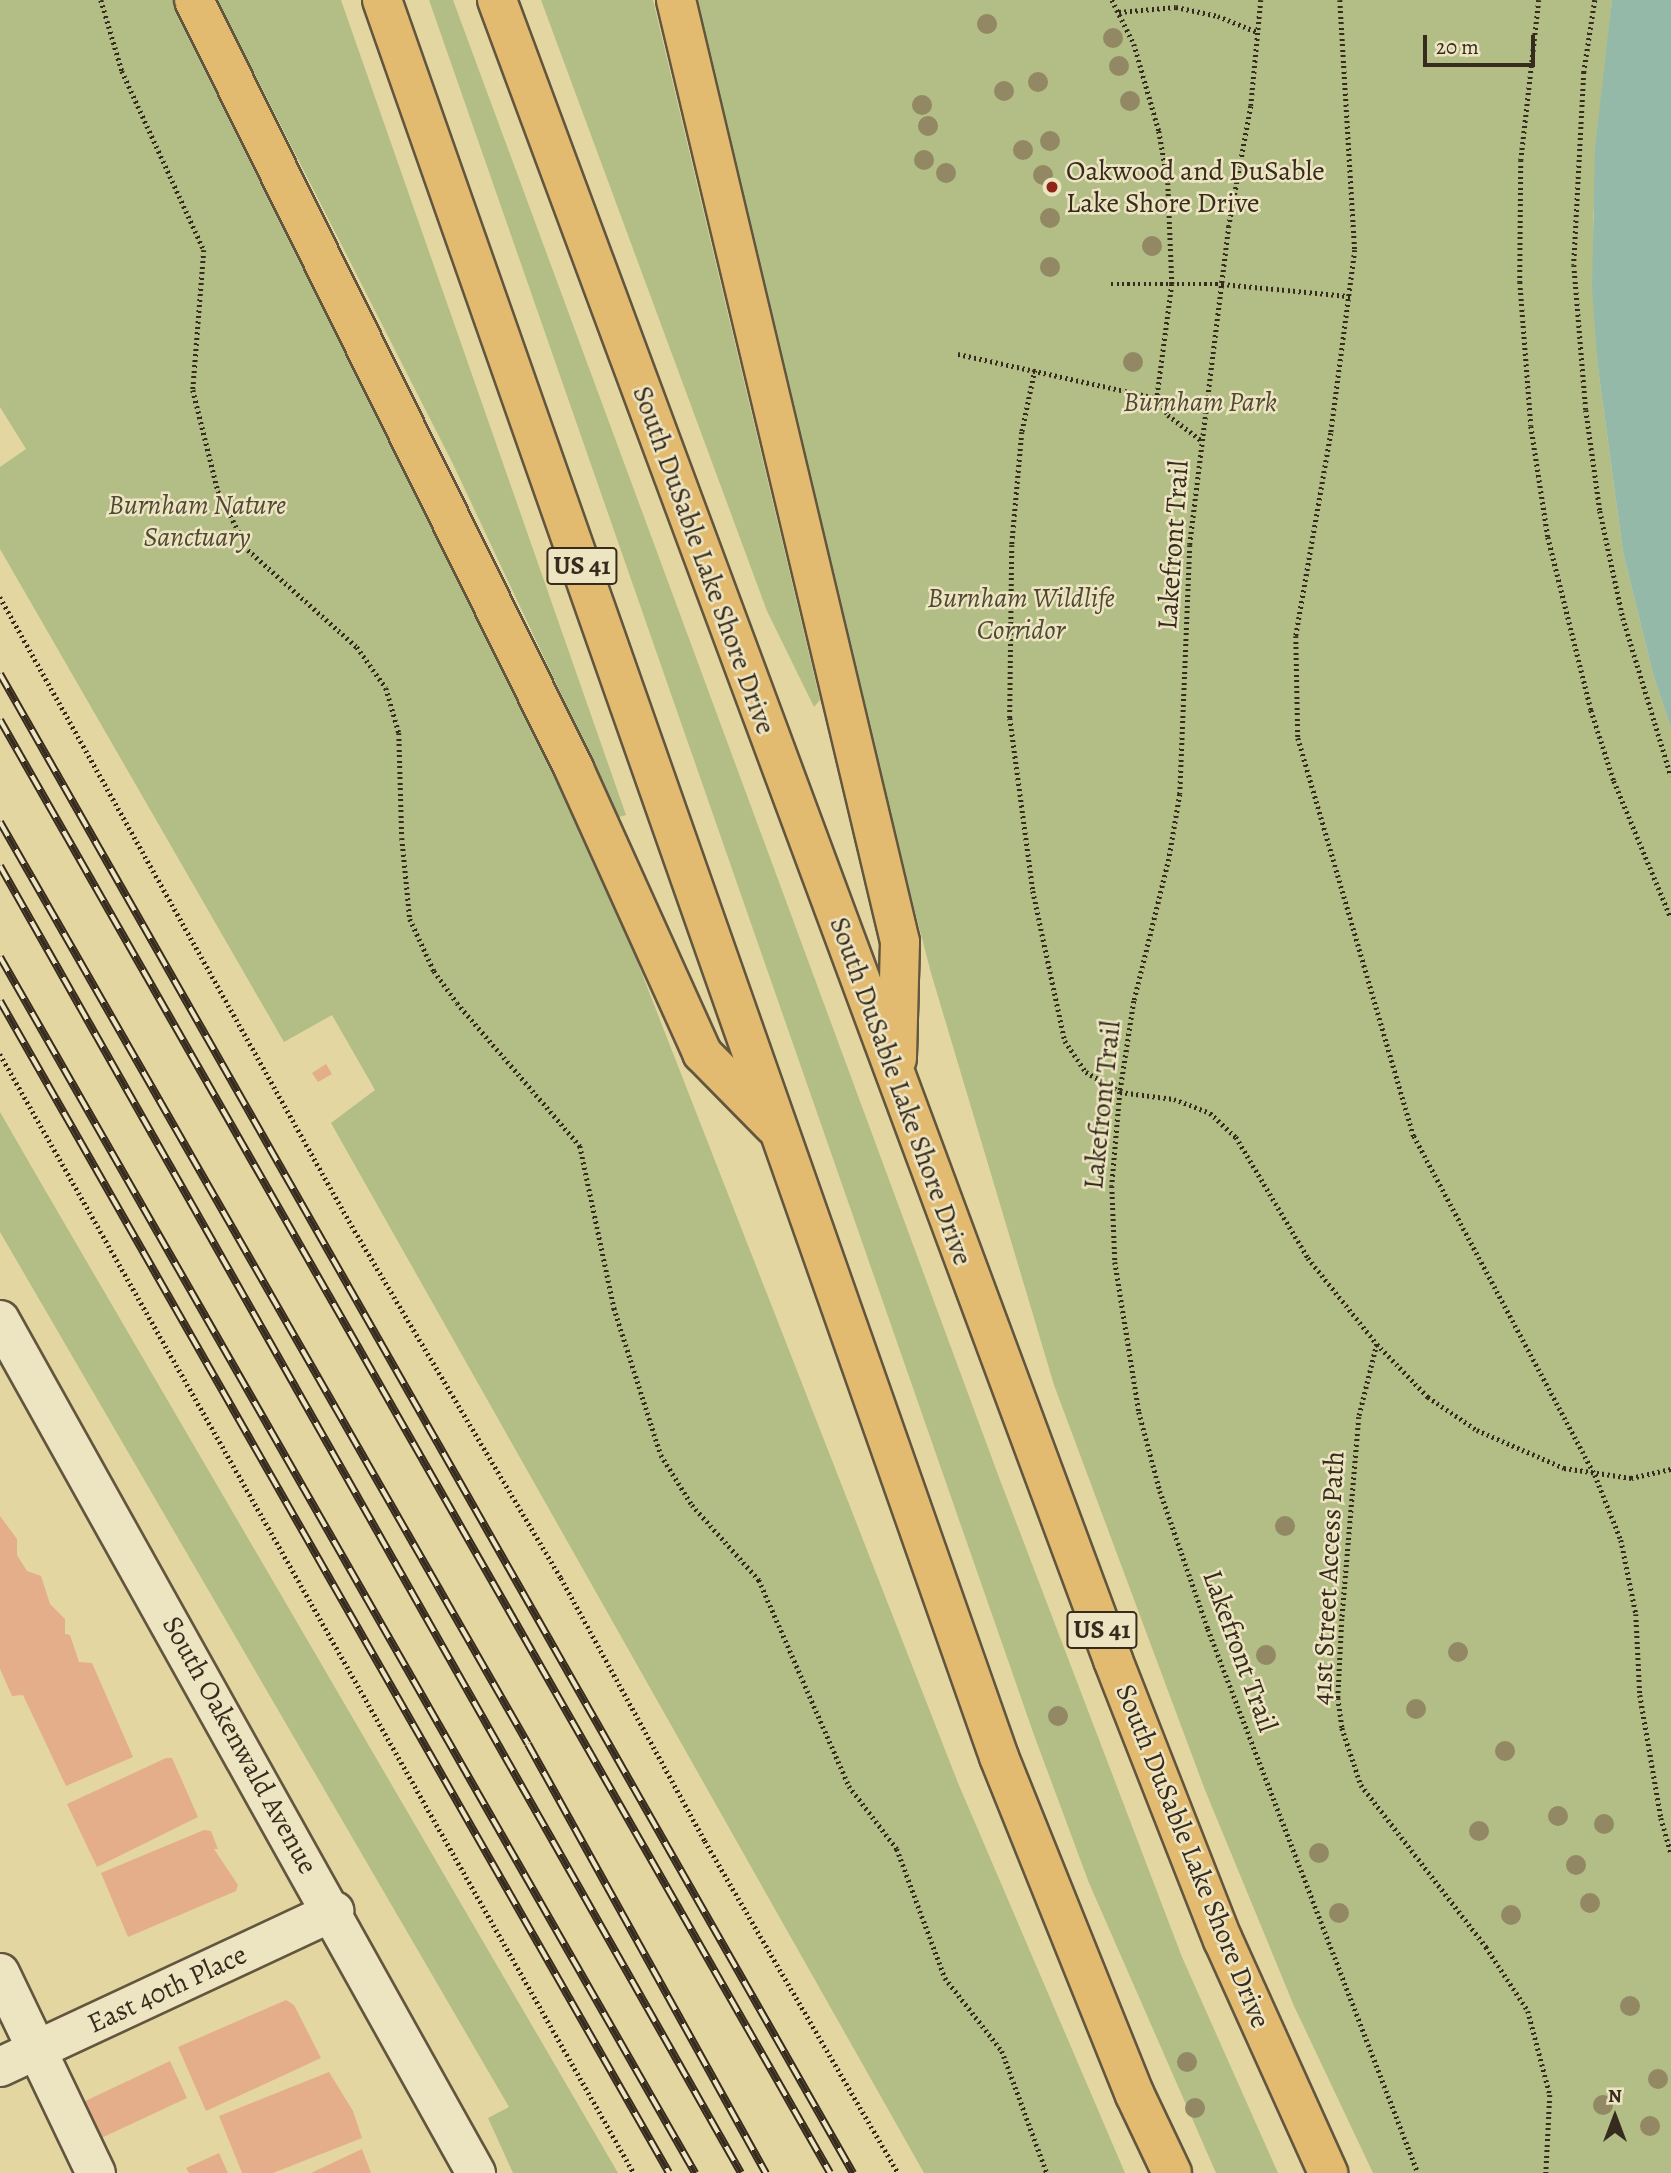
<!DOCTYPE html>
<html>
<head>
<meta charset="utf-8">
<style>
  body { margin:0 }
  #map { position:relative; width:1671px; height:2173px; overflow:hidden; background:#e4d6a1; font-family:Alegreya,serif }
  div>[style] { position:absolute }
  [style*='--x'] { left:calc(var(--x)*1px); top:calc(var(--y)*1px); width:calc(var(--w)*1px); rotate:calc(var(--a)*1deg) }
  .green>* { inset:0; background:#b2be86 }
  .water>* { inset:0; background:#95b9a9 }
  .building>* { inset:0; background:#e4ae8a }
  .path>* { height:4.5px; margin-top:-2.25px; transform-origin:0; background:repeating-linear-gradient(90deg,#372b1e 0 2px,transparent 0 5.5px) }
  .roads { filter:drop-shadow(2px 0 #62563f) drop-shadow(-2px 0 #62563f) drop-shadow(0 2px #62563f) drop-shadow(0 -2px #62563f) }
  .minor>* { height:38px; margin:-19px; padding:0 19px; transform-origin:19px; border-radius:19px; background:#ede4c2 }
  .highway>* { height:38px; margin:-19px; padding:0 19px; transform-origin:19px; border-radius:19px; background:#e2bb70 }
  .rail>* { height:8px; margin-top:-4px; transform-origin:0; background:repeating-linear-gradient(90deg,#ede4c2 0 16px,#372b1e 0 32px); box-sizing:border-box; border-block:2px solid #372b1e }
  .trees>* { width:20px; height:20px; margin:-10px; border-radius:50%; background:#938864 }
  .dots>* { width:19px; height:19px; translate:-50% -50%; box-sizing:border-box; border:4px solid #ede4c2; border-radius:50% }
  span { translate:-50% -50%; white-space:nowrap; text-align:center; line-height:1.15; -webkit-text-stroke:5px #ede4c2; paint-order:stroke }
  .shield-label span { padding:2px 5px; background:#ede4c2; border:2px solid; border-radius:5px; -webkit-text-stroke-width:0 }
  .shield-label { font-size:26px; color:#372b1e; font-weight:700 }
  .poi-label { font-size:28px; color:#372b1e }
  .left { translate:0 -50%; text-align:left }
  .park-label { font-size:28px; color:#504833; font-style:italic }
  .street-label { font-size:28px; color:#372b1e }
  .north { position:absolute; left:1580px; top:2082px; width:70px; height:70px; -webkit-text-stroke:5px #ede4c2; paint-order:stroke; rotate:0deg; font-size:19px; font-weight:700; line-height:28px; text-align:center; color:#372b1e }
  .north::after { content:''; display:block; margin:auto; width:24px; height:32px; background:#372b1e; clip-path:polygon(50% 0,100% 100%,50% 72%,0 100%) }
  .scale { position:absolute; left:1423px; top:35px; width:112px; height:32px; box-sizing:border-box; border:4px solid #372b1e; border-top:0; padding-left:9px; font-size:21px; line-height:24px; white-space:nowrap; color:#372b1e; -webkit-text-stroke:5px #ede4c2; paint-order:stroke }
</style>
</head>
<body>
<div id="map">
  <div class="green">
    <div style="clip-path:polygon(0 0,173px 0,479px 606px,612px 897px,958px 1783px,1125px 2173px,924px 2173px,331px 1123px,375px 1090px,332px 1015px,284px 1042px,0 549px,0 467px,26px 449px,0 407px)"></div>
    <div style="clip-path:polygon(217px 0,341px 0,626px 815px,619px 817px,452px 462px)"></div>
    <div style="clip-path:polygon(429px 0,453px 0,1000px 1480px,1182px 1957px,1278px 2173px,1216px 2173px,1089px 1883px,1034px 1735px)"></div>
    <div style="clip-path:polygon(541px 0,653px 0,820px 700px,814px 707px,767px 611px)"></div>
    <div style="clip-path:polygon(694px 0,1612px 0,1593px 216px,1598px 368px,1623px 552px,1653px 674px,1671px 728px,1671px 2173px,1373px 2173px,1294px 2006px,1205px 1790px,1054px 1385px,931px 973px,872px 746px)"></div>
    <div style="clip-path:polygon(0 1112px,38px 1178px,618px 2173px,513px 2173px,488px 2118px,509px 2107px,0 1232px)"></div>
  </div>
  <div class="water">
    <div style="clip-path:polygon(1612px 0,1671px 0,1671px 728px,1653px 674px,1623px 552px,1598px 368px,1592px 289px,1595px 148px)"></div>
  </div>
  <div class="building">
    <div style="clip-path:polygon(326px 1064px,332px 1074px,318px 1082px,312px 1073px)"></div>
    <div style="clip-path:polygon(0 1516px,17px 1539px,17px 1555px,27px 1571px,41px 1576px,50px 1604px,65px 1619px,65px 1634px,70px 1635px,79px 1662px,92px 1663px,133px 1757px,66px 1786px,23px 1695px,12px 1696px,0 1669px)"></div>
    <div style="clip-path:polygon(166px 1758px,172px 1758px,198px 1817px,97px 1867px,67px 1804px)"></div>
    <div style="clip-path:polygon(204px 1830px,211px 1831px,218px 1849px,214px 1849px,238px 1885px,236px 1891px,128px 1937px,101px 1873px)"></div>
    <div style="clip-path:polygon(286px 2000px,294px 2005px,321px 2058px,206px 2111px,178px 2047px)"></div>
    <div style="clip-path:polygon(170px 2061px,187px 2098px,97px 2140px,79px 2104px)"></div>
    <div style="clip-path:polygon(329px 2072px,353px 2111px,362px 2138px,273px 2173px,242px 2173px,219px 2116px)"></div>
    <div style="clip-path:polygon(362px 2149px,371px 2173px,311px 2173px)"></div>
    <div style="clip-path:polygon(219px 2153px,228px 2173px,189px 2173px,186px 2168px)"></div>
  </div>
  <div class="path">
    <div style="--x:101;--y:0;--w:74;--a:73.5"></div>
    <div style="--x:122;--y:71;--w:197;--a:65.4"></div>
    <div style="--x:204;--y:250;--w:140;--a:94.5"></div>
    <div style="--x:193;--y:390;--w:104;--a:76.1"></div>
    <div style="--x:218;--y:491;--w:66;--a:63"></div>
    <div style="--x:248;--y:550;--w:146;--a:41.7"></div>
    <div style="--x:357;--y:647;--w:50;--a:54.7"></div>
    <div style="--x:386;--y:688;--w:47;--a:73.9"></div>
    <div style="--x:399;--y:733;--w:105;--a:88.4"></div>
    <div style="--x:402;--y:838;--w:81;--a:84.4"></div>
    <div style="--x:410;--y:919;--w:57;--a:65.2"></div>
    <div style="--x:434;--y:971;--w:39;--a:54"></div>
    <div style="--x:457;--y:1003;--w:189;--a:49.3"></div>
    <div style="--x:580;--y:1146;--w:166;--a:78.1"></div>
    <div style="--x:614;--y:1308;--w:154;--a:72.3"></div>
    <div style="--x:661;--y:1455;--w:59;--a:58.2"></div>
    <div style="--x:692;--y:1505;--w:101;--a:48.2"></div>
    <div style="--x:759;--y:1580;--w:225;--a:66.4"></div>
    <div style="--x:849;--y:1786;--w:79;--a:52.7"></div>
    <div style="--x:897;--y:1849;--w:138;--a:69.6"></div>
    <div style="--x:945;--y:1978;--w:93;--a:52"></div>
    <div style="--x:1002;--y:2051;--w:130;--a:69.8"></div>
    <div style="--x:1112;--y:0;--w:49;--a:63.4"></div>
    <div style="--x:1134;--y:44;--w:91;--a:74"></div>
    <div style="--x:1159;--y:131;--w:53;--a:80.2"></div>
    <div style="--x:1168;--y:183;--w:101;--a:87.7"></div>
    <div style="--x:1172;--y:284;--w:115;--a:97.5"></div>
    <div style="--x:1157;--y:398;--w:20;--a:57"></div>
    <div style="--x:1168;--y:415;--w:43;--a:37.4"></div>
    <div style="--x:1261;--y:0;--w:106;--a:95.4"></div>
    <div style="--x:1251;--y:106;--w:122;--a:100.4"></div>
    <div style="--x:1229;--y:226;--w:321;--a:97"></div>
    <div style="--x:1190;--y:545;--w:249;--a:92.3"></div>
    <div style="--x:1180;--y:794;--w:66;--a:99.6"></div>
    <div style="--x:1169;--y:859;--w:146;--a:103.8"></div>
    <div style="--x:1134;--y:1001;--w:92;--a:98.7"></div>
    <div style="--x:1120;--y:1092;--w:94;--a:94.9"></div>
    <div style="--x:1112;--y:1186;--w:76;--a:87.7"></div>
    <div style="--x:1115;--y:1262;--w:152;--a:80.9"></div>
    <div style="--x:1139;--y:1412;--w:82;--a:75.1"></div>
    <div style="--x:1160;--y:1491;--w:146;--a:70.8"></div>
    <div style="--x:1208;--y:1629;--w:583;--a:68.89"></div>
    <div style="--x:1340;--y:0;--w:250;--a:86.6"></div>
    <div style="--x:1355;--y:250;--w:185;--a:97.5"></div>
    <div style="--x:1331;--y:433;--w:206;--a:99.8"></div>
    <div style="--x:1296;--y:636;--w:102;--a:88.9"></div>
    <div style="--x:1298;--y:738;--w:415;--a:73.8"></div>
    <div style="--x:1414;--y:1136;--w:384;--a:61.9"></div>
    <div style="--x:1595;--y:1475;--w:70;--a:68.2"></div>
    <div style="--x:1621;--y:1540;--w:76;--a:78.5"></div>
    <div style="--x:1636;--y:1614;--w:81;--a:87.2"></div>
    <div style="--x:1640;--y:1695;--w:125;--a:80.3"></div>
    <div style="--x:1661;--y:1818;--w:35;--a:74"></div>
    <div style="--x:1539;--y:0;--w:161;--a:96.4"></div>
    <div style="--x:1521;--y:160;--w:122;--a:90.5"></div>
    <div style="--x:1520;--y:282;--w:144;--a:85.6"></div>
    <div style="--x:1531;--y:426;--w:112;--a:81.3"></div>
    <div style="--x:1548;--y:537;--w:178;--a:76"></div>
    <div style="--x:1591;--y:710;--w:75;--a:72.1"></div>
    <div style="--x:1614;--y:781;--w:148;--a:67.4"></div>
    <div style="--x:1595;--y:0;--w:73;--a:98.7"></div>
    <div style="--x:1584;--y:72;--w:193;--a:93"></div>
    <div style="--x:1574;--y:265;--w:145;--a:85.3"></div>
    <div style="--x:1586;--y:410;--w:102;--a:82.1"></div>
    <div style="--x:1600;--y:511;--w:109;--a:77.9"></div>
    <div style="--x:1623;--y:618;--w:165;--a:73.1"></div>
    <div style="--x:1119;--y:12;--w:57;--a:-5"></div>
    <div style="--x:1176;--y:7;--w:43;--a:12.1"></div>
    <div style="--x:1218;--y:16;--w:42;--a:22.3"></div>
    <div style="--x:1111;--y:284;--w:111;--a:0"></div>
    <div style="--x:1222;--y:284;--w:129;--a:5.4"></div>
    <div style="--x:958;--y:354;--w:204;--a:12.5"></div>
    <div style="--x:1035;--y:370;--w:63;--a:101.8"></div>
    <div style="--x:1022;--y:432;--w:113;--a:95.1"></div>
    <div style="--x:1012;--y:545;--w:173;--a:90.7"></div>
    <div style="--x:1010;--y:718;--w:175;--a:82.4"></div>
    <div style="--x:1033;--y:891;--w:153;--a:78"></div>
    <div style="--x:1065;--y:1041;--w:37;--a:56"></div>
    <div style="--x:1086;--y:1072;--w:39;--a:30"></div>
    <div style="--x:1120;--y:1092;--w:54;--a:7.4"></div>
    <div style="--x:1174;--y:1099;--w:39;--a:21"></div>
    <div style="--x:1210;--y:1113;--w:35;--a:43"></div>
    <div style="--x:1236;--y:1137;--w:141;--a:59.2"></div>
    <div style="--x:1308;--y:1258;--w:110;--a:51.3"></div>
    <div style="--x:1377;--y:1344;--w:74;--a:46.1"></div>
    <div style="--x:1428;--y:1397;--w:59;--a:34"></div>
    <div style="--x:1477;--y:1430;--w:95;--a:23.6"></div>
    <div style="--x:1564;--y:1468;--w:68;--a:8.5"></div>
    <div style="--x:1631;--y:1478;--w:41;--a:-12.7"></div>
    <div style="--x:0;--y:597;--w:715;--a:60.78"></div>
    <div style="--x:349;--y:1221;--w:415;--a:59.3"></div>
    <div style="--x:561;--y:1578;--w:300;--a:61.3"></div>
    <div style="--x:705;--y:1841;--w:384;--a:59.8"></div>
    <div style="--x:0;--y:1054;--w:1286;--a:60.47"></div>
    <div style="--x:1377;--y:1344;--w:75;--a:103.9"></div>
    <div style="--x:1359;--y:1417;--w:203;--a:94.8"></div>
    <div style="--x:1342;--y:1619;--w:79;--a:92.9"></div>
    <div style="--x:1338;--y:1698;--w:30;--a:82"></div>
    <div style="--x:1342;--y:1728;--w:60;--a:71.6"></div>
    <div style="--x:1361;--y:1785;--w:205;--a:52.3"></div>
    <div style="--x:1486;--y:1947;--w:77;--a:56.7"></div>
    <div style="--x:1528;--y:2011;--w:87;--a:75.3"></div>
    <div style="--x:1550;--y:2095;--w:78;--a:92.9"></div>
  </div>
  <div class="roads">
    <div class="minor">
      <div style="--x:0;--y:1320;--w:977;--a:60.84"></div>
      <div style="--x:0;--y:1973;--w:222;--a:64.4"></div>
      <div style="--x:0;--y:2067;--w:369;--a:-25"></div>
    </div>
    <div class="highway">
      <div style="--x:194;--y:0;--w:858;--a:63.7"></div>
      <div style="--x:574;--y:769;--w:312;--a:65.7"></div>
      <div style="--x:702;--y:1053;--w:103;--a:45.4"></div>
      <div style="--x:382;--y:0;--w:1862;--a:70.65"></div>
      <div style="--x:999;--y:1757;--w:364;--a:68.1"></div>
      <div style="--x:1135;--y:2095;--w:86;--a:64.6"></div>
      <div style="--x:497;--y:0;--w:1771;--a:69.64"></div>
      <div style="--x:1113;--y:1660;--w:301;--a:68.6"></div>
      <div style="--x:1223;--y:1940;--w:256;--a:65.7"></div>
      <div style="--x:676;--y:0;--w:968;--a:76.62"></div>
      <div style="--x:900;--y:942;--w:117;--a:91.5"></div>
    </div>
  </div>
  <div class="rail">
    <div style="--x:0;--y:674;--w:1725;--a:60.36"></div>
    <div style="--x:0;--y:720;--w:1673;--a:60.26"></div>
    <div style="--x:0;--y:822;--w:1062;--a:60.2"></div>
    <div style="--x:528;--y:1744;--w:491;--a:61"></div>
    <div style="--x:0;--y:866;--w:1502;--a:60.45"></div>
    <div style="--x:0;--y:957;--w:1401;--a:60.25"></div>
    <div style="--x:0;--y:1001;--w:1349;--a:60.28"></div>
  </div>
  <div class="trees">
    <div style="left:987px;top:24px"></div>
    <div style="left:1113px;top:38px"></div>
    <div style="left:1119px;top:66px"></div>
    <div style="left:1038px;top:82px"></div>
    <div style="left:1004px;top:91px"></div>
    <div style="left:1130px;top:101px"></div>
    <div style="left:922px;top:105px"></div>
    <div style="left:928px;top:126px"></div>
    <div style="left:1050px;top:141px"></div>
    <div style="left:1023px;top:150px"></div>
    <div style="left:924px;top:160px"></div>
    <div style="left:946px;top:173px"></div>
    <div style="left:1043px;top:175px"></div>
    <div style="left:1050px;top:218px"></div>
    <div style="left:1152px;top:246px"></div>
    <div style="left:1050px;top:267px"></div>
    <div style="left:1133px;top:362px"></div>
    <div style="left:1285px;top:1526px"></div>
    <div style="left:1458px;top:1652px"></div>
    <div style="left:1266px;top:1655px"></div>
    <div style="left:1416px;top:1709px"></div>
    <div style="left:1058px;top:1716px"></div>
    <div style="left:1505px;top:1751px"></div>
    <div style="left:1558px;top:1816px"></div>
    <div style="left:1604px;top:1824px"></div>
    <div style="left:1479px;top:1831px"></div>
    <div style="left:1319px;top:1853px"></div>
    <div style="left:1576px;top:1865px"></div>
    <div style="left:1590px;top:1903px"></div>
    <div style="left:1339px;top:1913px"></div>
    <div style="left:1511px;top:1915px"></div>
    <div style="left:1630px;top:2006px"></div>
    <div style="left:1187px;top:2062px"></div>
    <div style="left:1658px;top:2079px"></div>
    <div style="left:1603px;top:2105px"></div>
    <div style="left:1195px;top:2108px"></div>
    <div style="left:1650px;top:2126px"></div>
  </div>
  <div class="dots">
    <div style="left:1052px;top:187px;background:#8f2418"></div>
  </div>
  <div class="shield-label">
    <span style="left:582px;top:566px">US 41</span>
    <span style="left:1102px;top:1630px">US 41</span>
  </div>
  <div class="poi-label">
    <span class="left" style="left:1066px;top:187px">Oakwood and DuSable<br>Lake Shore Drive</span>
  </div>
  <div class="park-label">
    <span style="left:1200px;top:402px">Burnham Park</span>
    <span style="left:197px;top:521px">Burnham Nature<br>Sanctuary</span>
    <span style="left:1021px;top:614px">Burnham Wildlife<br>Corridor</span>
  </div>
  <div class="street-label">
    <span style="left:1173px;top:545px;rotate:-86deg">Lakefront Trail</span>
    <span style="left:704px;top:560px;rotate:70deg">South DuSable Lake Shore Drive</span>
    <span style="left:901px;top:1091px;rotate:70deg">South DuSable Lake Shore Drive</span>
    <span style="left:1102px;top:1105px;rotate:-84deg">Lakefront Trail</span>
    <span style="left:1328px;top:1578px;rotate:-87deg">41st Street Access Path</span>
    <span style="left:1240px;top:1651px;rotate:70deg">Lakefront Trail</span>
    <span style="left:240px;top:1745px;rotate:61deg">South Oakenwald Avenue</span>
    <span style="left:1193px;top:1856px;rotate:68deg">South DuSable Lake Shore Drive</span>
    <span style="left:167px;top:1989px;rotate:-25deg">East 40th Place</span>
  </div>
  <div class="north">N</div>
  <div class="scale">20 m</div>
</div>
</body>
</html>
